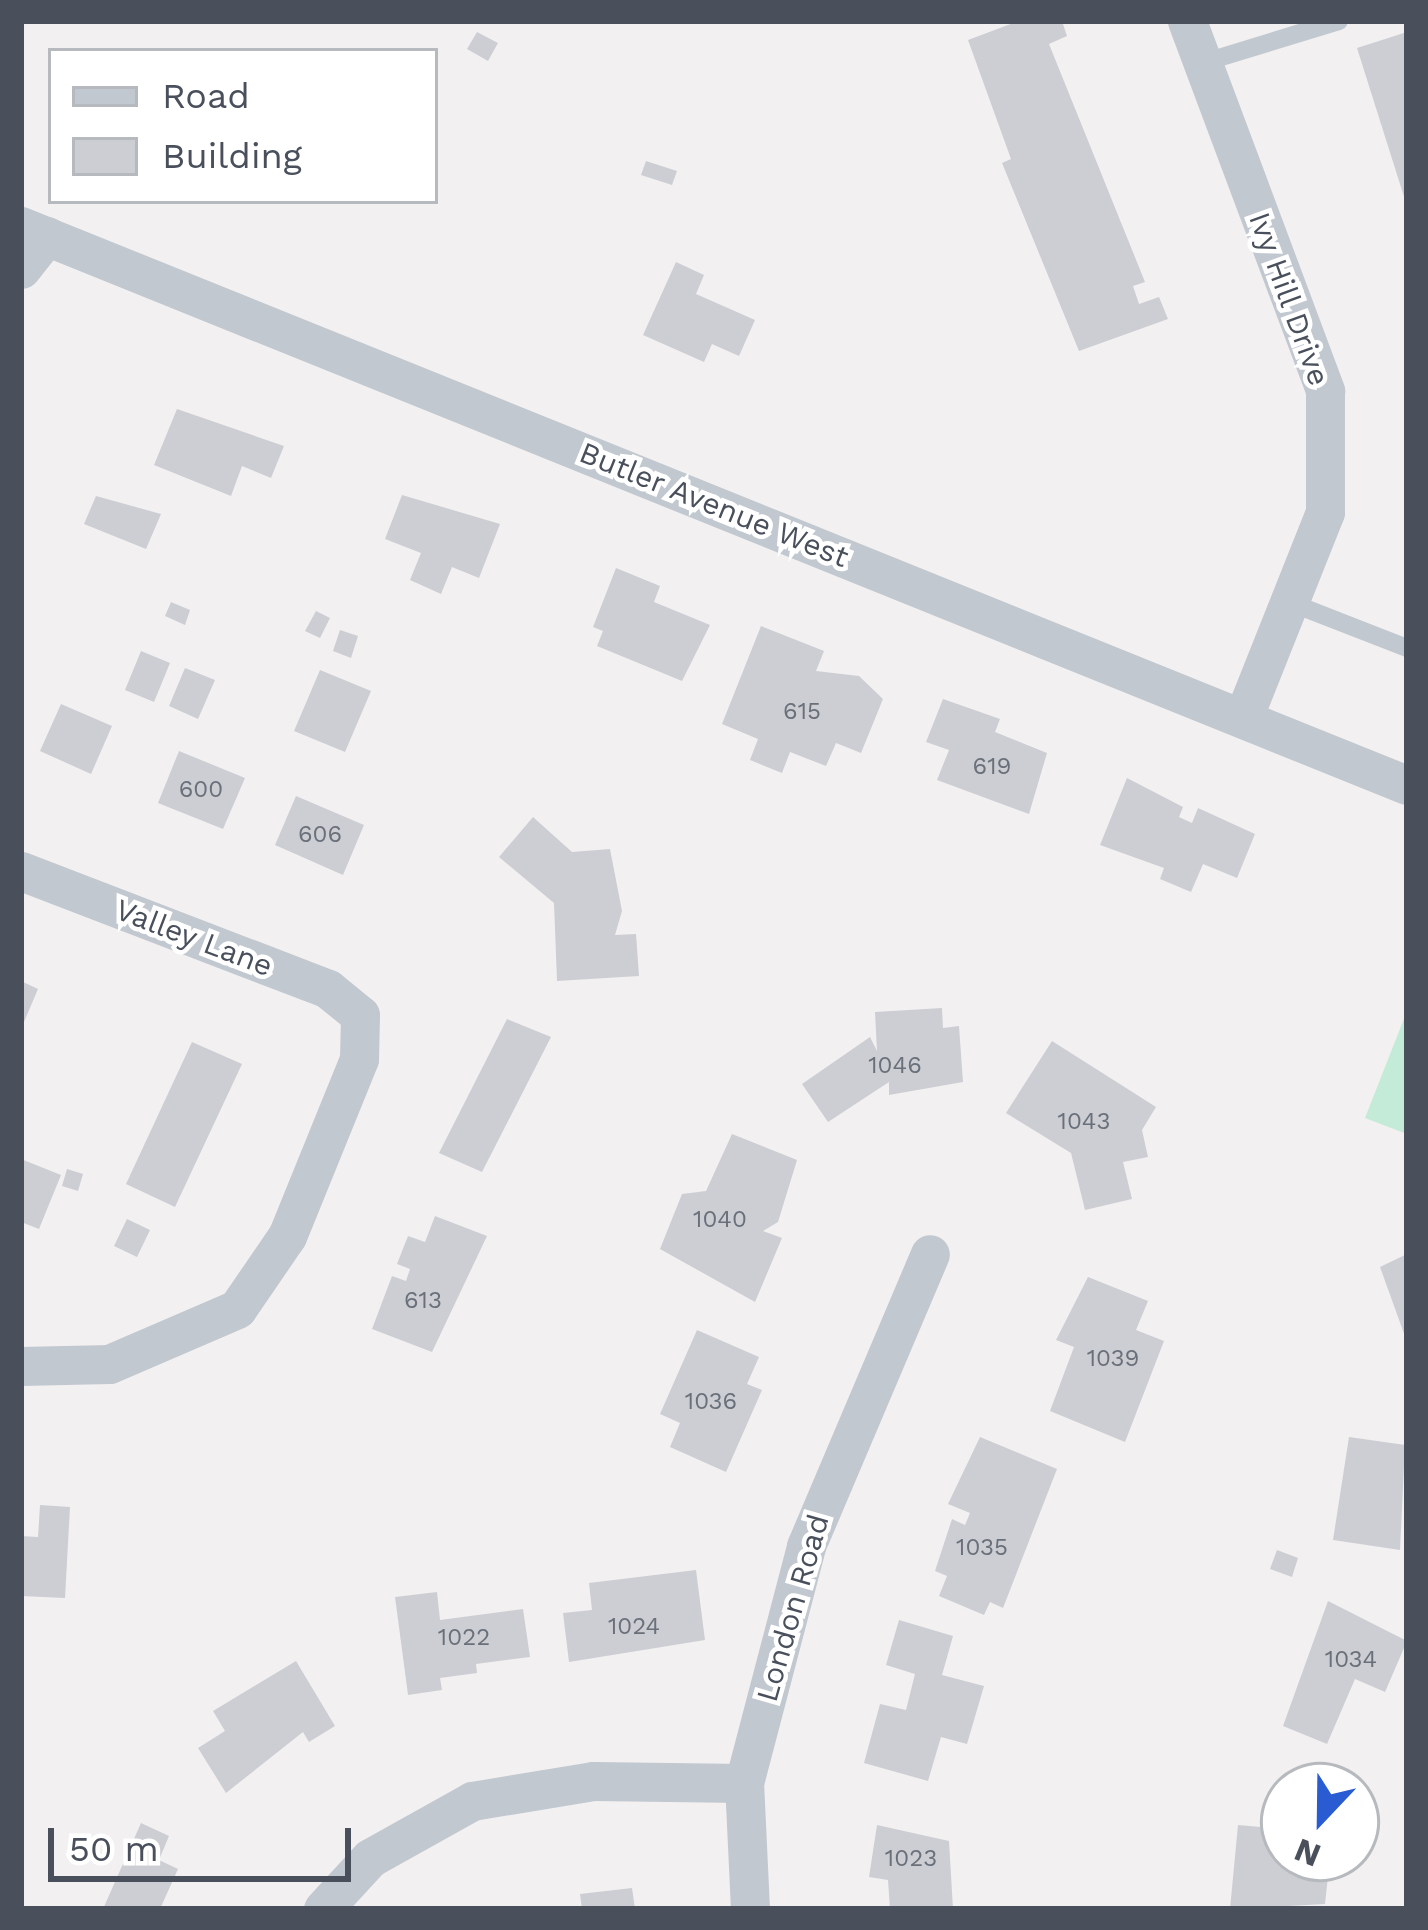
<!DOCTYPE html>
<html>
<head>
<meta charset="utf-8">
<style>
  body { margin:0 }
  #map { position:relative; width:1428px; height:1930px; overflow:hidden; background:#f2f0f0; font-family:"Work Sans",sans-serif }
  div>[style] { position:absolute }
  [style*='--x'] { left:calc(var(--x)*1px); top:calc(var(--y)*1px); width:calc(var(--w)*1px); rotate:calc(var(--a)*1deg) }
  .green>* { inset:0; background:#c3ebd8 }
  .building>* { inset:0; background:#cdced4 }
  .service>* { height:18px; margin:-9px; padding:0 9px; transform-origin:9px; border-radius:9px; background:#c2c8d0 }
  .minor>* { height:39px; margin:-19.5px; padding:0 19.5px; transform-origin:19.5px; border-radius:19.5px; background:#c2c8d0 }
  span { translate:-50% -50%; white-space:nowrap; text-align:center; line-height:1.15; -webkit-text-stroke:9px #fff; paint-order:stroke }
  .number-label { font-size:24px; color:#6a707a }
  .number-label span { -webkit-text-stroke-width:0 }
  .street-label { font-size:30px; color:#49505c }
  .frame { position:absolute; inset:0; border:24px solid #49505c; pointer-events:none }
  .legend { position:absolute; left:48px; top:48px; width:390px; height:156px; box-sizing:border-box; background:#fff; border:3px solid #b6b9be; margin:0; padding:15px 21px; list-style:none; font-size:36px; color:#49505c }
  .legend li { display:flex; align-items:center; gap:24px; height:60px }
  .legend b { width:60px; border:3px solid #b6b9be }
  .north { position:absolute; left:1260px; top:1762px; width:120px; height:120px; box-sizing:border-box; background:#fff; border:3px solid #b6b9be; border-radius:50%; rotate:202deg; font-size:33px; font-weight:700; line-height:48px; text-align:center; color:#49505c }
  .north::after { content:''; display:block; margin:auto; width:42px; height:54px; background:#295bd3; clip-path:polygon(50% 0,100% 100%,50% 72%,0 100%) }
  .scale { position:absolute; left:48px; top:1828px; width:303px; height:54px; box-sizing:border-box; border:6px solid #49505c; border-top:0; padding-left:15px; font-size:36px; line-height:42px; white-space:nowrap; color:#49505c; -webkit-text-stroke:9px #fff; paint-order:stroke }
</style>
</head>
<body>
<div id="map">
  <div class="green">
    <div style="clip-path:polygon(1407px 1011px,1407px 1134px,1365px 1118px)"></div>
  </div>
  <div class="building">
    <div style="clip-path:polygon(1019px 21px,1062px 21px,1067px 36px,1049px 44px,1145px 282px,1133px 286px,1139px 304px,1159px 297px,1168px 319px,1079px 351px,1002px 163px,1011px 159px,968px 40px)"></div>
    <div style="clip-path:polygon(477px 32px,498px 43px,488px 61px,467px 49px)"></div>
    <div style="clip-path:polygon(1407px 32px,1407px 203px,1406px 203px,1357px 48px)"></div>
    <div style="clip-path:polygon(646px 161px,677px 171px,672px 185px,641px 175px)"></div>
    <div style="clip-path:polygon(676px 262px,704px 275px,696px 294px,755px 320px,739px 356px,712px 344px,704px 362px,643px 335px)"></div>
    <div style="clip-path:polygon(177px 409px,284px 446px,271px 478px,242px 466px,231px 496px,154px 465px)"></div>
    <div style="clip-path:polygon(402px 495px,500px 524px,479px 578px,452px 567px,441px 594px,410px 580px,421px 553px,385px 539px)"></div>
    <div style="clip-path:polygon(96px 496px,161px 514px,146px 549px,84px 524px)"></div>
    <div style="clip-path:polygon(616px 568px,660px 586px,654px 602px,710px 625px,682px 681px,597px 646px,603px 631px,593px 627px)"></div>
    <div style="clip-path:polygon(171px 602px,190px 610px,185px 625px,165px 616px)"></div>
    <div style="clip-path:polygon(316px 611px,330px 618px,320px 638px,305px 631px)"></div>
    <div style="clip-path:polygon(761px 626px,824px 651px,816px 671px,859px 676px,883px 699px,861px 753px,836px 743px,826px 766px,790px 752px,782px 773px,750px 760px,758px 739px,722px 724px)"></div>
    <div style="clip-path:polygon(340px 630px,358px 636px,351px 658px,333px 651px)"></div>
    <div style="clip-path:polygon(141px 651px,170px 663px,154px 702px,125px 690px)"></div>
    <div style="clip-path:polygon(185px 668px,215px 680px,198px 719px,169px 706px)"></div>
    <div style="clip-path:polygon(320px 670px,371px 691px,345px 752px,294px 731px)"></div>
    <div style="clip-path:polygon(943px 699px,1000px 719px,995px 732px,1047px 753px,1029px 814px,937px 780px,949px 750px,926px 742px)"></div>
    <div style="clip-path:polygon(61px 704px,112px 726px,91px 774px,40px 751px)"></div>
    <div style="clip-path:polygon(179px 751px,245px 778px,223px 829px,158px 803px)"></div>
    <div style="clip-path:polygon(1127px 778px,1183px 807px,1179px 817px,1192px 823px,1198px 808px,1255px 834px,1237px 878px,1203px 864px,1191px 892px,1160px 879px,1164px 868px,1100px 845px)"></div>
    <div style="clip-path:polygon(296px 796px,364px 825px,343px 875px,275px 845px)"></div>
    <div style="clip-path:polygon(533px 817px,572px 852px,610px 849px,622px 911px,615px 935px,636px 934px,639px 976px,557px 981px,554px 903px,499px 857px)"></div>
    <div style="clip-path:polygon(21px 981px,38px 989px,21px 1029px)"></div>
    <div style="clip-path:polygon(942px 1008px,943px 1028px,959px 1026px,963px 1082px,889px 1095px,889px 1082px,828px 1122px,802px 1084px,870px 1037px,877px 1051px,875px 1012px)"></div>
    <div style="clip-path:polygon(507px 1019px,551px 1037px,482px 1172px,439px 1153px)"></div>
    <div style="clip-path:polygon(1052px 1041px,1156px 1107px,1142px 1130px,1148px 1157px,1123px 1162px,1132px 1199px,1085px 1210px,1071px 1153px,1006px 1113px)"></div>
    <div style="clip-path:polygon(192px 1042px,242px 1064px,175px 1207px,126px 1184px)"></div>
    <div style="clip-path:polygon(732px 1134px,797px 1160px,778px 1222px,763px 1231px,782px 1238px,755px 1302px,660px 1249px,682px 1194px,706px 1191px)"></div>
    <div style="clip-path:polygon(21px 1159px,61px 1175px,39px 1229px,21px 1222px)"></div>
    <div style="clip-path:polygon(67px 1169px,83px 1174px,78px 1191px,62px 1186px)"></div>
    <div style="clip-path:polygon(435px 1216px,487px 1236px,432px 1352px,372px 1329px,392px 1276px,406px 1281px,410px 1269px,397px 1264px,408px 1236px,425px 1242px)"></div>
    <div style="clip-path:polygon(127px 1219px,150px 1230px,137px 1257px,114px 1246px)"></div>
    <div style="clip-path:polygon(1407px 1254px,1407px 1342px,1380px 1267px)"></div>
    <div style="clip-path:polygon(1088px 1277px,1148px 1301px,1136px 1330px,1164px 1341px,1125px 1442px,1050px 1411px,1074px 1347px,1056px 1340px)"></div>
    <div style="clip-path:polygon(697px 1330px,759px 1357px,747px 1384px,762px 1390px,726px 1472px,670px 1447px,680px 1423px,660px 1414px)"></div>
    <div style="clip-path:polygon(980px 1437px,1057px 1469px,1003px 1608px,990px 1602px,984px 1615px,939px 1596px,947px 1576px,935px 1571px,952px 1519px,965px 1525px,970px 1513px,948px 1504px)"></div>
    <div style="clip-path:polygon(1349px 1437px,1405px 1445px,1400px 1550px,1333px 1540px)"></div>
    <div style="clip-path:polygon(40px 1505px,70px 1507px,65px 1598px,21px 1596px,21px 1536px,38px 1537px)"></div>
    <div style="clip-path:polygon(1277px 1550px,1298px 1558px,1292px 1577px,1270px 1569px)"></div>
    <div style="clip-path:polygon(696px 1570px,705px 1640px,569px 1662px,563px 1613px,592px 1610px,589px 1583px)"></div>
    <div style="clip-path:polygon(437px 1592px,440px 1620px,523px 1609px,530px 1657px,476px 1664px,477px 1673px,440px 1678px,442px 1690px,408px 1695px,395px 1597px)"></div>
    <div style="clip-path:polygon(1328px 1601px,1407px 1641px,1385px 1692px,1355px 1679px,1327px 1744px,1283px 1726px)"></div>
    <div style="clip-path:polygon(899px 1620px,953px 1636px,942px 1675px,984px 1686px,967px 1744px,941px 1737px,928px 1781px,864px 1763px,880px 1704px,906px 1710px,915px 1674px,886px 1665px)"></div>
    <div style="clip-path:polygon(296px 1661px,335px 1726px,309px 1742px,303px 1732px,226px 1793px,198px 1748px,225px 1731px,213px 1711px)"></div>
    <div style="clip-path:polygon(141px 1823px,169px 1836px,159px 1860px,178px 1869px,160px 1909px,103px 1909px)"></div>
    <div style="clip-path:polygon(877px 1825px,949px 1841px,953px 1909px,890px 1909px,888px 1880px,869px 1877px)"></div>
    <div style="clip-path:polygon(1238px 1825px,1284px 1829px,1284px 1858px,1330px 1858px,1325px 1904px,1230px 1909px)"></div>
    <div style="clip-path:polygon(632px 1888px,635px 1909px,582px 1909px,580px 1894px)"></div>
  </div>
  <div class="service">
    <div style="--x:1202;--y:63;--w:143;--a:-17"></div>
    <div style="--x:1289;--y:602;--w:127;--a:21.3"></div>
  </div>
  <div class="minor">
    <div style="--x:1187;--y:21;--w:395;--a:69.5"></div>
    <div style="--x:1325;--y:391;--w:121;--a:90"></div>
    <div style="--x:1325;--y:512;--w:222;--a:111.7"></div>
    <div style="--x:21;--y:226;--w:1494;--a:21.97"></div>
    <div style="--x:21;--y:269;--w:42;--a:-51.8"></div>
    <div style="--x:21;--y:871;--w:329;--a:21"></div>
    <div style="--x:328;--y:989;--w:41;--a:39.1"></div>
    <div style="--x:360;--y:1015;--w:44;--a:91.3"></div>
    <div style="--x:359;--y:1059;--w:191;--a:112.1"></div>
    <div style="--x:287;--y:1236;--w:88;--a:124.4"></div>
    <div style="--x:237;--y:1309;--w:139;--a:156.7"></div>
    <div style="--x:109;--y:1364;--w:88;--a:178.7"></div>
    <div style="--x:323;--y:1909;--w:69;--a:-47.3"></div>
    <div style="--x:370;--y:1858;--w:117;--a:-29.2"></div>
    <div style="--x:472;--y:1801;--w:123;--a:-9.4"></div>
    <div style="--x:593;--y:1781;--w:151;--a:0.8"></div>
    <div style="--x:750;--y:1909;--w:126;--a:-92.7"></div>
    <div style="--x:744;--y:1783;--w:245;--a:-75.3"></div>
    <div style="--x:806;--y:1546;--w:317;--a:-67"></div>
  </div>
  <div class="number-label">
    <span style="left:802px;top:712px">615</span>
    <span style="left:992px;top:767px">619</span>
    <span style="left:201px;top:790px">600</span>
    <span style="left:320px;top:835px">606</span>
    <span style="left:895px;top:1066px">1046</span>
    <span style="left:1084px;top:1122px">1043</span>
    <span style="left:720px;top:1220px">1040</span>
    <span style="left:423px;top:1301px">613</span>
    <span style="left:1113px;top:1359px">1039</span>
    <span style="left:711px;top:1402px">1036</span>
    <span style="left:982px;top:1548px">1035</span>
    <span style="left:634px;top:1627px">1024</span>
    <span style="left:464px;top:1638px">1022</span>
    <span style="left:1351px;top:1660px">1034</span>
    <span style="left:911px;top:1859px">1023</span>
  </div>
  <div class="street-label">
    <span style="left:1289px;top:299px;rotate:70deg">Ivy Hill Drive</span>
    <span style="left:714px;top:505px;rotate:22deg">Butler Avenue West</span>
    <span style="left:194px;top:938px;rotate:21deg">Valley Lane</span>
    <span style="left:793px;top:1608px;rotate:-74deg">London Road</span>
  </div>
  <div class="frame"></div>
  <ul class="legend">
  <li><b style="height:15px;background:#c2c8d0"></b>Road</li>
  <li><b style="height:33px;background:#cdced4"></b>Building</li>
  </ul>
  <div class="north">N</div>
  <div class="scale">50 m</div>
</div>
</body>
</html>
